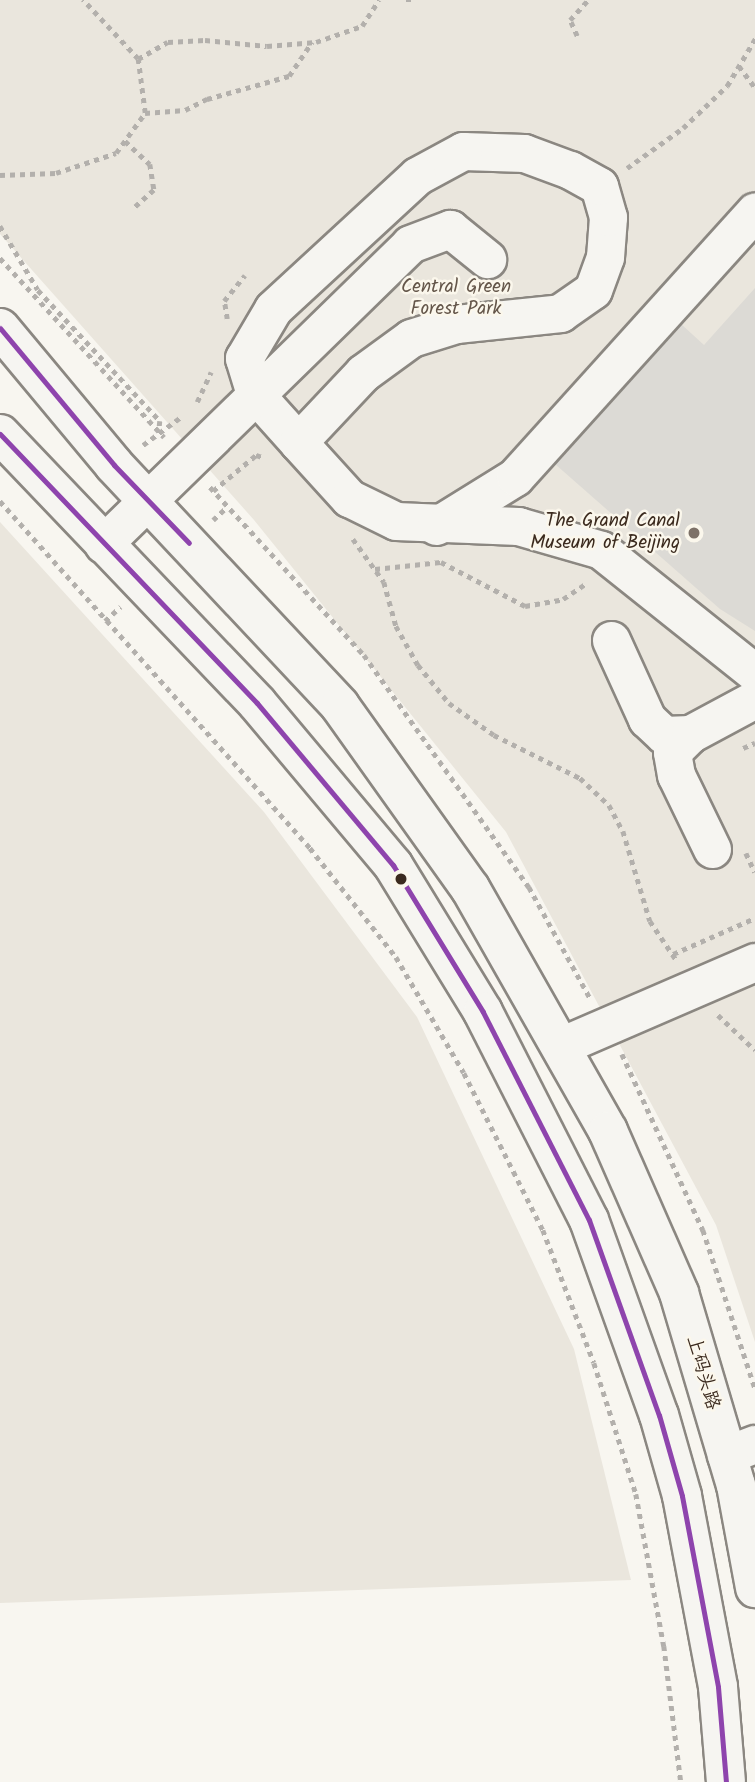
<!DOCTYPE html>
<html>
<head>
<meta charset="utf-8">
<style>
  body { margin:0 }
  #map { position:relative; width:755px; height:1782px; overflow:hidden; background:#f8f6f0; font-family:Kalam,"LXGW WenKai TC",sans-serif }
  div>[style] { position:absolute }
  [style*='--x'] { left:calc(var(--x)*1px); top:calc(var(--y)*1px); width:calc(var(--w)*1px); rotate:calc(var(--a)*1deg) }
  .green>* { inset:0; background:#eae6dd }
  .building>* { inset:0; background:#dcdad5 }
  .path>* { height:4.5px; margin-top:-2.25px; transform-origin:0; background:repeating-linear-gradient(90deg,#b3b0ac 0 5px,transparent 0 10px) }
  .roads { filter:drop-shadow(2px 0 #8b8781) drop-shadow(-2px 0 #8b8781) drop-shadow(0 2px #8b8781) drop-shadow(0 -2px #8b8781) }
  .minor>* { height:37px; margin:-18.5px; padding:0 18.5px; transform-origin:18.5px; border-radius:18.5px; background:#f6f5f1 }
  .major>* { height:38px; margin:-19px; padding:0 19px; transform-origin:19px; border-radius:19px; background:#f6f5f1 }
  .bus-1>* { height:5px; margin:-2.5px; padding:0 2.5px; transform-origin:2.5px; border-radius:2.5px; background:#8e44ad }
  .dots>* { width:19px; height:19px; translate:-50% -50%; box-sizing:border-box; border:4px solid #fbf7ec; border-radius:50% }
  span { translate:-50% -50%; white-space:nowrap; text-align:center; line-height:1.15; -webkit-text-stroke:5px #fbf7ec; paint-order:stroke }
  .park-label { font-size:19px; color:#64564a }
  .poi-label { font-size:19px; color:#3b2a1e }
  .right { translate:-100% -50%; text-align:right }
  .street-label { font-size:19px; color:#3b2a1e }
</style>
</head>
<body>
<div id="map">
  <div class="green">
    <div style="clip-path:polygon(0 0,755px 0,755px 1342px,716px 1225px,506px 832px,254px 520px,0 234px)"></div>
    <div style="clip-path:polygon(0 522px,264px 812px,417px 1017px,574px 1349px,631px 1580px,0 1603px)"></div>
  </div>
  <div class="building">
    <div style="clip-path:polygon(755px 288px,755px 631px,720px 609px,555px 464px,681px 324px,704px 345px)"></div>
  </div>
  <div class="path">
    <div style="--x:406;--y:0;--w:6;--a:0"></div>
    <div style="--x:577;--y:36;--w:17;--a:-114"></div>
    <div style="--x:570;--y:20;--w:27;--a:-48"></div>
    <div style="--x:138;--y:59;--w:34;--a:-30"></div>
    <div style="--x:168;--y:42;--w:37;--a:-3"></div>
    <div style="--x:205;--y:40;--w:62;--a:5.5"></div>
    <div style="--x:267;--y:46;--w:49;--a:-4.7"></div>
    <div style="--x:316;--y:42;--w:49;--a:-19.2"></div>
    <div style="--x:362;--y:26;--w:31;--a:-57"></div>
    <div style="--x:739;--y:66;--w:26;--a:53"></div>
    <div style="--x:145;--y:113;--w:40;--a:-4.3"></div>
    <div style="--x:185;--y:110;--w:25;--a:-27"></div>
    <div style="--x:207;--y:99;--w:85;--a:-15.7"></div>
    <div style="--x:289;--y:76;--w:41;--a:-55.9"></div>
    <div style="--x:125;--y:141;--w:34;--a:43"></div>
    <div style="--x:150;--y:164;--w:26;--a:81"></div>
    <div style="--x:154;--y:190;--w:27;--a:138"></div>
    <div style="--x:627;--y:168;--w:69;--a:-35.5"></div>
    <div style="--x:683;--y:128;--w:61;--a:-43.7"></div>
    <div style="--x:727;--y:86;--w:55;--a:-59.2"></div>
    <div style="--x:0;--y:175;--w:56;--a:-2"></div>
    <div style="--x:56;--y:173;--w:63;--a:-18.4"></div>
    <div style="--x:116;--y:153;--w:49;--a:-54.1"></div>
    <div style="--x:145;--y:113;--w:54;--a:-97.4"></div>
    <div style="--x:138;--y:59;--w:81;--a:-133"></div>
    <div style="--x:0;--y:226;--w:74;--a:59.3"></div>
    <div style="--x:38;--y:290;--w:179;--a:47"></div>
    <div style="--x:160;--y:421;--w:9;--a:96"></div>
    <div style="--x:0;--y:258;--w:243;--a:47.5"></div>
    <div style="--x:227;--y:319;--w:18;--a:-99"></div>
    <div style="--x:224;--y:301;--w:33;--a:-51"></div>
    <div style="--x:197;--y:402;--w:33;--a:-65"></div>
    <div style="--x:143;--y:445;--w:47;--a:-36.4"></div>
    <div style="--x:210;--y:487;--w:228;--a:47.5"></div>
    <div style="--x:364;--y:655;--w:285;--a:54.6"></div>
    <div style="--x:529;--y:887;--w:127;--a:61.2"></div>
    <div style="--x:213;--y:491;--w:56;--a:-39.9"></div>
    <div style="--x:256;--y:455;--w:9;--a:18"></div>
    <div style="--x:0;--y:501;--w:465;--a:48.2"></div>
    <div style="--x:310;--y:848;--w:139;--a:51.7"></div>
    <div style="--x:396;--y:957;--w:134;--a:59.6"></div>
    <div style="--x:464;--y:1073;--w:176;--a:63.3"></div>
    <div style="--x:543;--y:1230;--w:142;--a:69"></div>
    <div style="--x:594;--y:1363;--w:138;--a:72.2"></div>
    <div style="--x:636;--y:1494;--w:155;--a:79.6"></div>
    <div style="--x:664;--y:1646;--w:137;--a:82.9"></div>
    <div style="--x:213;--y:520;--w:19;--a:-43"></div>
    <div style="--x:353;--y:539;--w:53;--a:54.2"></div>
    <div style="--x:384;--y:582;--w:46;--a:74.7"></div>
    <div style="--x:396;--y:626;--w:45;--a:60.6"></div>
    <div style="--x:418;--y:665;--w:49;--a:50.8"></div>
    <div style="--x:449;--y:703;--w:55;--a:35.4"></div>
    <div style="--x:494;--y:735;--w:96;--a:26.6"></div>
    <div style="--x:580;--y:778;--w:40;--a:43"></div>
    <div style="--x:609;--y:805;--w:30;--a:62"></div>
    <div style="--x:623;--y:831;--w:94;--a:73.3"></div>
    <div style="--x:650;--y:921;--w:48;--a:56"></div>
    <div style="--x:375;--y:569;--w:66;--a:-6.1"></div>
    <div style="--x:441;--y:562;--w:95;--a:27.6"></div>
    <div style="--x:525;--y:606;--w:39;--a:-10"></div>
    <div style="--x:563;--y:599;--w:29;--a:-34"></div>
    <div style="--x:105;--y:621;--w:21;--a:-43"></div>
    <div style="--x:743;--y:748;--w:13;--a:-23"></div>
    <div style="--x:746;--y:853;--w:21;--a:65"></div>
    <div style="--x:673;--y:954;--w:90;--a:-23.7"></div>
    <div style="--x:718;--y:1015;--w:51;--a:43.4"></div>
    <div style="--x:622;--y:1054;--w:194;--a:65.3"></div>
    <div style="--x:703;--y:1230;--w:166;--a:71.8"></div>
  </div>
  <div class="roads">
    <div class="minor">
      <div style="--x:298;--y:442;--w:95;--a:-46.7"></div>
      <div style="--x:363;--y:373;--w:59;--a:-36.1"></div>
      <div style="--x:411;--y:338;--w:47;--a:-17.3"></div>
      <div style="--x:456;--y:324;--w:105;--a:-6"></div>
      <div style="--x:560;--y:313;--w:40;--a:-34.9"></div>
      <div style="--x:593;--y:290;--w:35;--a:-70"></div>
      <div style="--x:605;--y:257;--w:40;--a:-85.7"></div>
      <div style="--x:608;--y:217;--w:32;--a:-106"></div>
      <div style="--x:599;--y:186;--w:33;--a:-151"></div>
      <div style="--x:570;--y:170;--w:49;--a:-159.7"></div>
      <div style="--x:524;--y:153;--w:61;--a:-178.1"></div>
      <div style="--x:463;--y:151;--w:52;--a:151.5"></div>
      <div style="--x:417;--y:176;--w:196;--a:137.3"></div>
      <div style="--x:273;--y:309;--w:57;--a:120.6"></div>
      <div style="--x:244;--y:358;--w:38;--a:73"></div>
      <div style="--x:255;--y:394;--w:64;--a:48.1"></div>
      <div style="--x:298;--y:442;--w:76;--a:47.7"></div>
      <div style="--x:349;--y:498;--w:52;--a:26.1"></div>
      <div style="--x:396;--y:521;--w:122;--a:2.3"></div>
      <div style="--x:518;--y:526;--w:86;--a:16.1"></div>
      <div style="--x:601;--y:550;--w:197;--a:38.6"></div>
      <div style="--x:436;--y:526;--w:93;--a:-31.8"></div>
      <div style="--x:515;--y:477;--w:358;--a:-47.9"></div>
      <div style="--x:103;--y:544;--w:429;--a:-44.3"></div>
      <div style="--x:410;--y:244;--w:43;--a:-20.6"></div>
      <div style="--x:450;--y:229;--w:48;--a:39"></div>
      <div style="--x:611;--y:640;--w:87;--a:65.5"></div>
      <div style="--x:647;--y:719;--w:23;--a:43"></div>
      <div style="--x:664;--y:735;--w:26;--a:-2"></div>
      <div style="--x:712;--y:849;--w:82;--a:-115.9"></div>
      <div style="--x:676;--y:775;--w:23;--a:-100"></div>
      <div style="--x:672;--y:752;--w:25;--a:-45"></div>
      <div style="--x:690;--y:734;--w:74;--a:-28.3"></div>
      <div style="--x:563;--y:1045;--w:209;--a:-23.4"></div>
      <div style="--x:726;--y:1455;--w:31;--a:-21"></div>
    </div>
    <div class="major">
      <div style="--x:0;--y:328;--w:178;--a:50.2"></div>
      <div style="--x:114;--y:465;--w:330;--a:46.8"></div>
      <div style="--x:340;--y:706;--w:224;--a:54.5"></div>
      <div style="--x:470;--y:888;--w:279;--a:60.4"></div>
      <div style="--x:608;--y:1131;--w:177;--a:66.3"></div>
      <div style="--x:679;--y:1293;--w:200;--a:73.5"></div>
      <div style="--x:736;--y:1485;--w:105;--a:79.5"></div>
      <div style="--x:0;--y:434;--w:372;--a:46.3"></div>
      <div style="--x:257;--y:703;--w:212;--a:50"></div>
      <div style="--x:393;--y:865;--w:172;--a:58.5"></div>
      <div style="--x:483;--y:1012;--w:233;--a:63"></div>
      <div style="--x:589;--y:1220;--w:207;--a:70.3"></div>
      <div style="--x:659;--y:1415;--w:84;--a:74.1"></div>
      <div style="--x:682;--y:1496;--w:194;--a:79.3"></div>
      <div style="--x:718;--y:1687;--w:95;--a:85.2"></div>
    </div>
  </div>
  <div class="bus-1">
    <div style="--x:0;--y:328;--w:178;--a:50.2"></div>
    <div style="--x:114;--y:465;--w:108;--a:46.1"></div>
    <div style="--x:0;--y:434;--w:372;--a:46.3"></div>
    <div style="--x:257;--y:703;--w:212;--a:50"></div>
    <div style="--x:393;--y:865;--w:172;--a:58.5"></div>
    <div style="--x:483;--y:1012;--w:233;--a:63"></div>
    <div style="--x:589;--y:1220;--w:207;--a:70.3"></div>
    <div style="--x:659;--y:1415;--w:84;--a:74.1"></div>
    <div style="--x:682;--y:1496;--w:194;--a:79.3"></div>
    <div style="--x:718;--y:1687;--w:95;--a:85.2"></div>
  </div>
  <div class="dots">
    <div style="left:694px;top:533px;background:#7d7168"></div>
    <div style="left:401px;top:879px;background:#3b2a1e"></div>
  </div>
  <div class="park-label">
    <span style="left:456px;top:299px">Central Green<br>Forest Park</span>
  </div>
  <div class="poi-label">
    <span class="right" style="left:680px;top:533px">The Grand Canal<br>Museum of Beijing</span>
  </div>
  <div class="street-label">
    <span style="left:702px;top:1373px;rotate:74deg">上码头路</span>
  </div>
</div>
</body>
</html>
